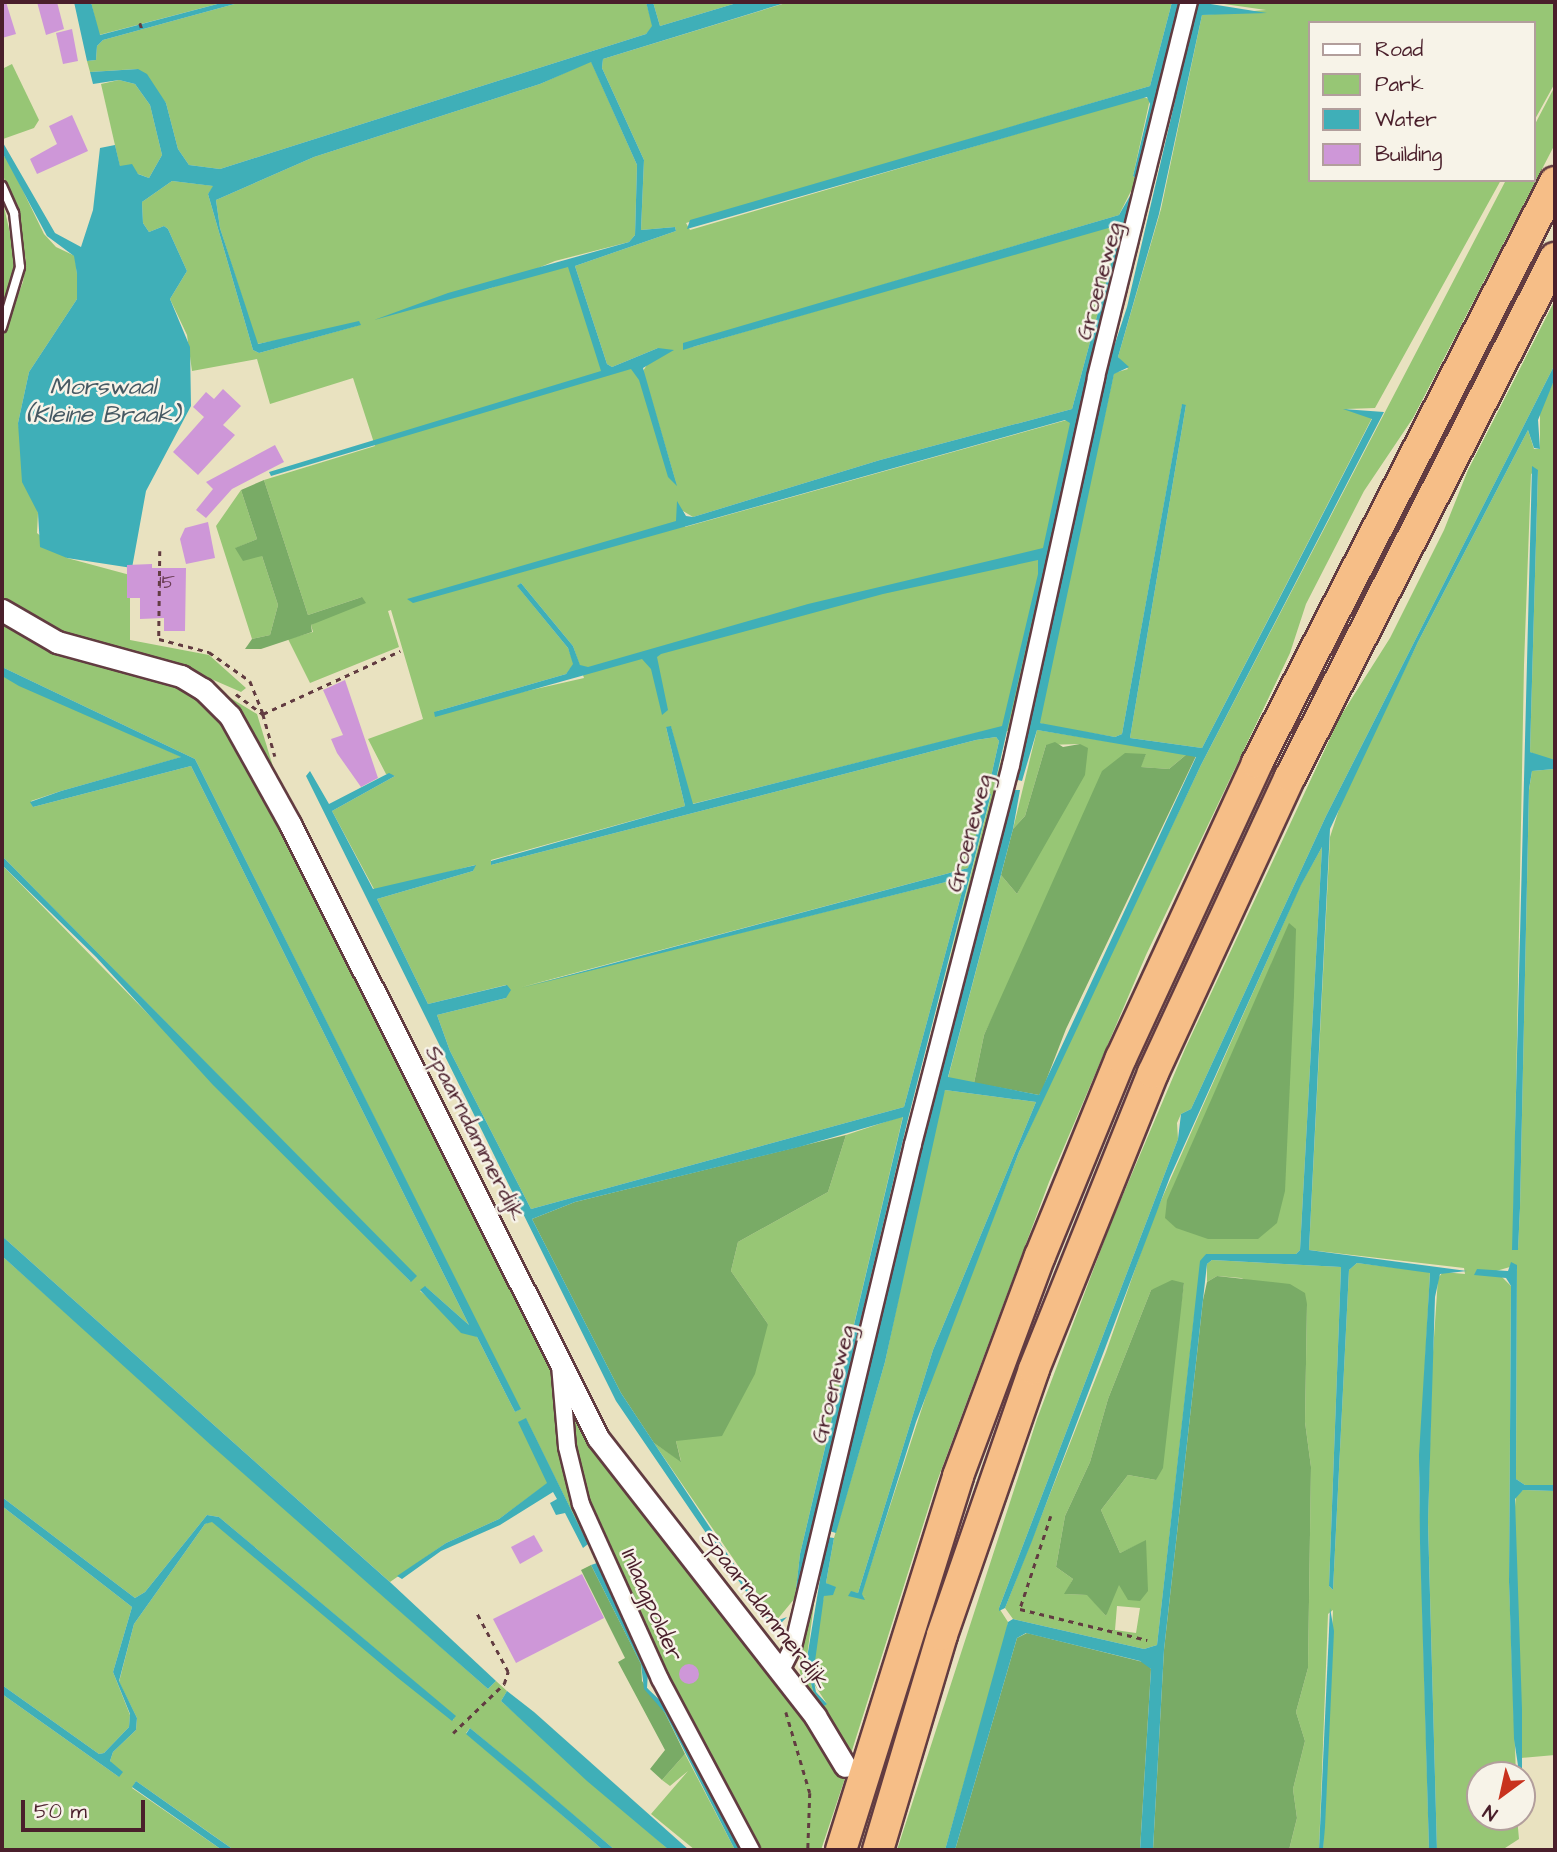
<!DOCTYPE html>
<html>
<head>
<meta charset="utf-8">
<style>
  body { margin:0 }
  #map { position:relative; width:1557px; height:1852px; overflow:hidden; background:#e9e2c0; font-family:"Architects Daughter",sans-serif }
  div>[style] { position:absolute }
  [style*='--x'] { left:calc(var(--x)*1px); top:calc(var(--y)*1px); width:calc(var(--w)*1px); rotate:calc(var(--a)*1deg) }
  .green>* { inset:0; background:#97c675 }
  .forest>* { inset:0; background:#79ab66 }
  .water>* { inset:0; background:#3fafb8 }
  .building>* { inset:0; background:#ce97d8 }
  .round { border-radius:50% }
  .path>* { height:2.5px; margin-top:-1.25px; transform-origin:0; background:repeating-linear-gradient(90deg,#623c41 0 5px,transparent 0 10px) }
  .roads { filter:drop-shadow(2px 0 #623c41) drop-shadow(-2px 0 #623c41) drop-shadow(0 2px #623c41) drop-shadow(0 -2px #623c41) }
  .service>* { height:8px; margin:-4px; padding:0 4px; transform-origin:4px; border-radius:4px; background:#fff }
  .minor>* { height:16px; margin:-8px; padding:0 8px; transform-origin:8px; border-radius:8px; background:#fff }
  .tertiary>* { height:21px; margin:-10.5px; padding:0 10.5px; transform-origin:10.5px; border-radius:10.5px; background:#fff }
  .motorway>* { height:30px; margin:-15px; padding:0 15px; transform-origin:15px; border-radius:15px; background:#f6be87 }
  span { translate:-50% -50%; white-space:nowrap; text-align:center; line-height:1.15; -webkit-text-stroke:5px #f7f3e8; paint-order:stroke }
  .number-label { font-size:19px; color:#6b3d56 }
  .number-label span { -webkit-text-stroke-width:0 }
  .street-label { font-size:23px; color:#4a1f2b }
  .water-label { font-size:24px; color:#465963; font-style:italic }
  .frame { position:absolute; inset:0; border:4px solid #4a1f2b; pointer-events:none }
  .legend { position:absolute; left:1308px; top:21px; width:228px; height:161px; box-sizing:border-box; background:#f7f3e8; border:2px solid #b29e9c; margin:0; padding:9px 12px; list-style:none; font-size:21px; color:#4a1f2b }
  .legend li { display:flex; align-items:center; gap:14px; height:35px }
  .legend b { width:35px; border:2px solid #b29e9c }
  .north { position:absolute; left:1466px; top:1761px; width:70px; height:70px; box-sizing:border-box; background:#f7f3e8; border:2px solid #b29e9c; border-radius:50%; rotate:213deg; font-size:19px; font-weight:700; line-height:28px; text-align:center; color:#4a1f2b }
  .north::after { content:''; display:block; margin:auto; width:24px; height:32px; background:#c8321e; clip-path:polygon(50% 0,100% 100%,50% 72%,0 100%) }
  .scale { position:absolute; left:21px; top:1800px; width:124px; height:32px; box-sizing:border-box; border:4px solid #4a1f2b; border-top:0; padding-left:9px; font-size:21px; line-height:24px; white-space:nowrap; color:#4a1f2b; -webkit-text-stroke:5px #f7f3e8; paint-order:stroke }
</style>
</head>
<body>
<div id="map">
  <div class="green">
    <div style="clip-path:polygon(91px 2px,225px 2px,99px 35px)"></div>
    <div style="clip-path:polygon(242px 2px,646px 2px,653px 26px,646px 34px,220px 169px,189px 165px,178px 149px,166px 103px,137px 69px,90px 72px,87px 61px,96px 60px,97px 46px,103px 40px)"></div>
    <div style="clip-path:polygon(653px 2px,740px 2px,660px 26px)"></div>
    <div style="clip-path:polygon(evenodd,789px 2px,1172px 2px,1150px 86px,686px 223px,690px 230px,1142px 97px,1150px 99px,1133px 176px,1137px 179px,1119px 215px,683px 344px,683px 349px,696px 346px,1106px 226px,1119px 234px,1072px 409px,880px 460px,693px 517px,683px 511px,685px 527px,1081px 416px,1012px 730px,930px 1037px,991px 795px,987px 793px,968px 868px,522px 987px,966px 877px,904px 1107px,531px 1209px,450px 1051px,437px 1015px,506px 998px,506px 985px,428px 1004px,377px 899px,473px 871px,475px 865px,375px 891px,332px 811px,395px 776px,386px 774px,368px 739px,423px 719px,391px 610px,388px 611px,399px 647px,310px 683px,288px 639px,313px 632px,311px 625px,362px 597px,308px 615px,264px 480px,375px 446px,353px 378px,270px 404px,257px 359px,192px 371px,187px 335px,170px 299px,187px 271px,168px 229px,164px 226px,149px 232px,143px 223px,142px 202px,172px 181px,214px 186px,208px 194px,253px 350px,259px 353px,360px 325px,257px 344px,220px 228px,216px 200px,314px 157px,540px 84px,591px 61px,637px 165px,635px 235px,629px 242px,555px 261px,485px 290px,569px 261px,608px 375px,639px 366px,677px 486px,643px 371px,658px 348px,612px 367px,607px 364px,575px 266px,676px 231px,675px 227px,641px 230px,644px 160px,602px 68px,603px 59px,789px 2px,521px 583px,573px 646px,584px 678px,434px 712px,566px 674px,574px 664px,568px 648px,518px 587px,521px 583px,789px 2px,666px 727px,671px 727px,692px 804px,985px 731px,1009px 731px,996px 779px,991px 777px,999px 741px,996px 737px,976px 740px,491px 865px,491px 860px,685px 806px,666px 727px)"></div>
    <div style="clip-path:polygon(1210px 2px,1555px 2px,1555px 83px,1534px 121px,1534px 23px,1310px 23px,1310px 180px,1501px 180px,1375px 408px,1346px 409px,1372px 418px,1202px 748px,1130px 738px,1186px 405px,1182px 405px,1122px 734px,1115px 737px,1049px 726px,1040px 723px,1039px 716px,1114px 373px,1128px 369px,1118px 357px,1161px 209px,1202px 15px,1266px 10px)"></div>
    <div style="clip-path:polygon(12px 64px,39px 120px,34px 128px,3px 139px,2px 69px)"></div>
    <div style="clip-path:polygon(119px 80px,135px 84px,150px 105px,162px 155px,149px 178px,120px 167px,101px 84px)"></div>
    <div style="clip-path:polygon(1555px 86px,1555px 144px,1413px 418px,1364px 491px,1306px 604px,1290px 653px,1146px 955px,1049px 1182px,936px 1484px,849px 1760px,803px 1689px,799px 1666px,808px 1600px,816px 1589px,806px 1664px,813px 1691px,827px 1704px,814px 1684px,814px 1640px,824px 1596px,835px 1588px,826px 1583px,834px 1538px,885px 1362px,941px 1098px,945px 1090px,1036px 1102px,933px 1350px,858px 1593px,851px 1592px,866px 1597px,861px 1595px,938px 1359px,1019px 1152px,1071px 1038px,1201px 765px,1506px 180px,1534px 180px,1534px 126px)"></div>
    <div style="clip-path:polygon(6px 156px,44px 234px,56px 247px,75px 256px,77px 274px,77px 299px,29px 372px,18px 423px,38px 513px,37px 533px,67px 558px,130px 575px,130px 640px,209px 655px,246px 688px,241px 692px,170px 661px,69px 636px,44px 626px,2px 597px,2px 335px,23px 282px,26px 261px,15px 206px,2px 173px,2px 157px)"></div>
    <div style="clip-path:polygon(2px 198px,15px 255px,13px 277px,2px 307px)"></div>
    <div style="clip-path:polygon(1555px 300px,1555px 364px,1326px 816px,1191px 1109px,1181px 1114px,1177px 1123px,1178px 1139px,999px 1608px,1008px 1622px,1006px 1634px,945px 1850px,897px 1850px,1037px 1419px,1111px 1223px,1185px 1049px,1340px 717px,1390px 638px,1444px 530px,1468px 470px)"></div>
    <div style="clip-path:polygon(evenodd,1555px 378px,1555px 1485px,1525px 1485px,1516px 1479px,1517px 1265px,1496px 1271px,1511px 1286px,1509px 1582px,1516px 1775px,1480px 1775px,1480px 1817px,1517px 1817px,1519px 1839px,1502px 1850px,1437px 1850px,1428px 1522px,1432px 1367px,1438px 1278px,1443px 1272px,1465px 1274px,1464px 1268px,1309px 1250px,1330px 837px,1344px 794px,1418px 642px,1528px 430px,1534px 449px,1540px 449px,1540px 411px,1555px 378px,1538px 470px,1530px 752px,1555px 763px,1554px 769px,1532px 771px,1529px 790px,1520px 1208px,1518px 1249px,1513px 1250px,1524px 665px,1531px 474px,1538px 470px)"></div>
    <div style="clip-path:polygon(241px 490px,257px 539px,236px 548px,262px 556px,278px 605px,270px 635px,252px 639px,216px 526px)"></div>
    <div style="clip-path:polygon(2px 618px,161px 675px,210px 706px,245px 753px,554px 1363px,588px 1544px,526px 1419px,548px 1483px,499px 1519px,446px 1543px,390px 1582px,2px 1236px,2px 865px,410px 1281px,416px 1276px,2px 856px,2px 676px,182px 757px,61px 791px,31px 801px,33px 807px,191px 766px,469px 1325px,426px 1287px,420px 1291px,477px 1337px,515px 1412px,520px 1409px,195px 759px,2px 667px)"></div>
    <div style="clip-path:polygon(206px 683px,257px 714px,278px 783px)"></div>
    <div style="clip-path:polygon(1037px 730px,1187px 754px,1169px 769px,1140px 767px,1146px 754px,1004px 993px,984px 1035px,974px 1083px,948px 1078px,1001px 875px,1017px 894px,1033px 864px,1080px 744px,1046px 745px,1025px 816px,1013px 829px)"></div>
    <div style="clip-path:polygon(evenodd,1322px 847px,1300px 1250px,1296px 1254px,1206px 1254px,1194px 1318px,1157px 1645px,1144px 1649px,1013px 1619px,1005px 1608px,1106px 1352px,1152px 1221px,1300px 886px,1322px 847px,1184px 1283px,1156px 1480px,1128px 1475px,1101px 1510px,1120px 1553px,1146px 1541px,1111px 1595px,1106px 1616px,1088px 1595px,1065px 1594px,1073px 1579px,1056px 1567px,1065px 1516px,1090px 1462px,1108px 1399px,1151px 1290px,1184px 1283px,1322px 847px,1117px 1606px,1140px 1608px,1136px 1633px,1115px 1630px,1117px 1606px)"></div>
    <div style="clip-path:polygon(903px 1116px,800px 1554px,795px 1598px,776px 1621px,654px 1443px,681px 1461px,676px 1441px,768px 1324px,731px 1271px,738px 1242px,828px 1192px,846px 1135px)"></div>
    <div style="clip-path:polygon(2px 1256px,488px 1689px,496px 1681px,507px 1691px,501px 1701px,669px 1850px,615px 1850px,470px 1728px,466px 1733px,603px 1850px,234px 1850px,136px 1781px,132px 1788px,222px 1850px,2px 1850px,2px 1694px,119px 1777px,110px 1761px,113px 1752px,136px 1730px,137px 1718px,119px 1682px,134px 1624px,205px 1524px,212px 1521px,453px 1720px,455px 1716px,219px 1517px,207px 1515px,145px 1592px,135px 1598px,2px 1497px)"></div>
    <div style="clip-path:polygon(1212px 1260px,1341px 1267px,1329px 1586px,1333px 1590px,1349px 1270px,1357px 1263px,1430px 1272px,1419px 1478px,1429px 1850px,1323px 1850px,1333px 1610px,1328px 1614px,1319px 1850px,1289px 1850px,1297px 1818px,1293px 1789px,1305px 1741px,1296px 1712px,1308px 1668px,1311px 1467px,1305px 1422px,1307px 1304px,1241px 1278px,1217px 1276px,1207px 1282px,1207px 1264px)"></div>
    <div style="clip-path:polygon(565px 1387px,825px 1745px,845px 1778px,821px 1850px,755px 1850px,688px 1721px,577px 1477px)"></div>
    <div style="clip-path:polygon(1523px 1490px,1555px 1491px,1555px 1755px,1521px 1758px,1514px 1518px,1516px 1495px)"></div>
    <div style="clip-path:polygon(2px 1506px,132px 1607px,113px 1672px,130px 1715px,129px 1727px,104px 1753px,99px 1754px,2px 1685px)"></div>
    <div style="clip-path:polygon(685px 1754px,735px 1850px,695px 1850px,651px 1814px,688px 1771px,670px 1786px,662px 1780px)"></div>
  </div>
  <div class="forest">
    <div style="clip-path:polygon(264px 480px,308px 615px,362px 597px,366px 603px,311px 625px,312px 632px,261px 649px,245px 649px,252px 639px,270px 635px,278px 605px,262px 556px,243px 561px,235px 548px,257px 539px,241px 490px)"></div>
    <div style="clip-path:polygon(1055px 742px,1063px 747px,1080px 744px,1088px 748px,1085px 775px,1017px 894px,1001px 875px,1013px 829px,1025px 816px,1046px 745px)"></div>
    <div style="clip-path:polygon(1125px 753px,1146px 754px,1141px 767px,1169px 769px,1187px 754px,1196px 756px,1066px 1029px,1042px 1091px,1039px 1095px,974px 1083px,984px 1035px,1102px 771px)"></div>
    <div style="clip-path:polygon(1289px 923px,1296px 929px,1294px 995px,1285px 1191px,1277px 1223px,1258px 1239px,1208px 1239px,1176px 1228px,1165px 1218px,1167px 1200px)"></div>
    <div style="clip-path:polygon(846px 1135px,828px 1192px,738px 1242px,731px 1271px,768px 1324px,755px 1374px,722px 1436px,676px 1441px,681px 1462px,654px 1443px,621px 1393px,532px 1219px,575px 1202px)"></div>
    <div style="clip-path:polygon(1217px 1276px,1290px 1284px,1305px 1293px,1307px 1304px,1305px 1422px,1311px 1467px,1308px 1668px,1296px 1712px,1305px 1741px,1293px 1789px,1297px 1818px,1289px 1850px,1153px 1850px,1164px 1650px,1203px 1300px,1207px 1282px)"></div>
    <div style="clip-path:polygon(1172px 1280px,1184px 1283px,1163px 1468px,1156px 1480px,1128px 1475px,1101px 1510px,1120px 1553px,1146px 1540px,1148px 1591px,1140px 1601px,1128px 1600px,1119px 1585px,1106px 1616px,1087px 1595px,1064px 1594px,1073px 1579px,1056px 1567px,1065px 1516px,1090px 1462px,1108px 1399px,1151px 1290px)"></div>
    <div style="clip-path:polygon(591px 1565px,641px 1664px,642px 1681px,665px 1713px,685px 1754px,662px 1780px,650px 1769px,665px 1750px,618px 1662px,625px 1658px,581px 1570px)"></div>
    <div style="clip-path:polygon(1027px 1633px,1147px 1663px,1151px 1669px,1140px 1850px,955px 1850px,1017px 1638px)"></div>
  </div>
  <div class="water">
    <div style="clip-path:polygon(74px 2px,91px 2px,100px 35px,225px 2px,242px 2px,103px 40px,97px 46px,96px 60px,87px 61px)"></div>
    <div style="clip-path:polygon(646px 2px,653px 2px,660px 26px,740px 2px,788px 2px,603px 59px,602px 68px,644px 160px,641px 230px,675px 227px,676px 231px,575px 266px,607px 364px,612px 367px,658px 348px,674px 350px,643px 368px,677px 486px,668px 477px,639px 380px,631px 369px,271px 476px,269px 472px,601px 371px,568px 267px,374px 320px,448px 293px,629px 242px,635px 235px,637px 165px,591px 62px,540px 84px,314px 157px,216px 200px,220px 228px,258px 344px,359px 321px,361px 325px,259px 353px,253px 350px,208px 194px,213px 186px,172px 181px,142px 202px,143px 223px,149px 232px,164px 226px,168px 229px,187px 271px,170px 299px,190px 347px,191px 406px,146px 491px,132px 568px,67px 558px,40px 547px,38px 513px,22px 482px,18px 423px,29px 372px,77px 299px,77px 274px,74px 256px,47px 236px,2px 152px,2px 141px,55px 233px,81px 247px,93px 210px,100px 148px,115px 145px,120px 166px,132px 164px,138px 174px,149px 178px,162px 155px,150px 105px,135px 84px,119px 80px,93px 84px,90px 72px,138px 69px,147px 74px,166px 103px,178px 149px,189px 165px,220px 169px,646px 34px,652px 26px)"></div>
    <div style="clip-path:polygon(1172px 2px,1181px 2px,1137px 179px,1133px 176px,1150px 104px,1147px 97px,687px 229px,690px 220px,1150px 86px)"></div>
    <div style="clip-path:polygon(1198px 2px,1267px 13px,1202px 15px,1159px 214px,1118px 357px,1129px 367px,1114px 374px,1040px 723px,1115px 737px,1122px 734px,1182px 404px,1186px 405px,1130px 738px,1202px 748px,1372px 419px,1343px 409px,1384px 412px,1201px 765px,1019px 1152px,916px 1422px,862px 1594px,865px 1600px,848px 1596px,851px 1591px,858px 1593px,933px 1350px,1036px 1102px,945px 1090px,885px 1362px,836px 1533px,829px 1531px,919px 1151px,1013px 790px,1020px 790px,1013px 829px,948px 1077px,1039px 1095px,1196px 757px,1037px 730px,1022px 781px,1014px 779px,1106px 371px,1127px 307px)"></div>
    <div style="clip-path:polygon(1131px 194px,1135px 199px,1081px 406px,996px 779px,991px 777px,999px 741px,996px 737px,976px 740px,491px 865px,491px 861px,685px 806px,666px 727px,671px 726px,693px 804px,1002px 726px,1038px 574px,1038px 560px,883px 594px,661px 654px,657px 657px,668px 710px,662px 715px,651px 669px,642px 659px,435px 717px,434px 712px,566px 674px,573px 664px,568px 648px,517px 586px,521px 583px,573px 646px,580px 665px,588px 667px,808px 604px,1043px 548px,1070px 423px,1065px 420px,413px 603px,407px 599px,676px 521px,677px 501px,686px 516px,693px 517px,880px 460px,1072px 409px,1119px 234px,1112px 227px,696px 346px,683px 350px,683px 343px,1119px 215px)"></div>
    <div style="clip-path:polygon(1555px 364px,1555px 378px,1538px 420px,1540px 449px,1534px 448px,1528px 430px,1418px 642px,1330px 829px,1309px 1250px,1467px 1271px,1440px 1274px,1435px 1297px,1428px 1522px,1437px 1850px,1429px 1850px,1420px 1543px,1419px 1455px,1430px 1273px,1357px 1263px,1349px 1270px,1333px 1590px,1329px 1586px,1341px 1267px,1212px 1260px,1207px 1264px,1164px 1650px,1153px 1850px,1140px 1850px,1151px 1669px,1140px 1661px,1026px 1633px,1017px 1638px,955px 1850px,945px 1850px,1008px 1622px,1013px 1619px,1144px 1649px,1157px 1645px,1200px 1261px,1206px 1254px,1296px 1254px,1300px 1250px,1322px 847px,1301px 885px,1170px 1177px,1032px 1541px,1005px 1608px,999px 1611px,999px 1608px,1178px 1139px,1181px 1114px,1191px 1109px,1326px 816px)"></div>
    <div style="clip-path:polygon(1532px 466px,1538px 470px,1530px 752px,1555px 760px,1554px 769px,1532px 771px,1529px 789px,1520px 1208px,1518px 1250px,1512px 1250px)"></div>
    <div style="clip-path:polygon(2px 667px,195px 759px,521px 1409px,515px 1412px,477px 1337px,461px 1333px,420px 1290px,425px 1286px,469px 1325px,191px 766px,33px 807px,30px 802px,61px 791px,181px 757px,19px 686px,2px 676px)"></div>
    <div style="clip-path:polygon(310px 771px,329px 804px,389px 773px,395px 776px,332px 811px,373px 889px,476px 865px,473px 871px,377px 899px,428px 1004px,507px 985px,511px 990px,506px 998px,437px 1015px,450px 1051px,531px 1209px,904px 1107px,966px 877px,521px 988px,968px 868px,986px 793px,991px 794px,907px 1123px,795px 1598px,800px 1554px,903px 1117px,799px 1147px,575px 1202px,532px 1219px,621px 1393px,750px 1588px,776px 1621px,787px 1617px,781px 1623px,764px 1618px,616px 1401px,306px 776px)"></div>
    <div style="clip-path:polygon(2px 856px,417px 1276px,411px 1282px,213px 1085px,96px 957px,2px 865px)"></div>
    <div style="clip-path:polygon(2px 1236px,391px 1583px,496px 1681px,488px 1689px,212px 1446px,2px 1256px)"></div>
    <div style="clip-path:polygon(1511px 1262px,1517px 1265px,1516px 1479px,1525px 1485px,1555px 1485px,1555px 1491px,1523px 1490px,1515px 1499px,1522px 1709px,1522px 1792px,1514px 1739px,1509px 1582px,1511px 1286px,1506px 1278px,1474px 1275px,1477px 1269px,1508px 1271px)"></div>
    <div style="clip-path:polygon(526px 1418px,588px 1544px,583px 1548px,565px 1513px,556px 1515px,550px 1503px,557px 1499px,553px 1492px,500px 1525px,441px 1551px,402px 1579px,397px 1576px,446px 1543px,499px 1519px,547px 1483px,518px 1422px)"></div>
    <div style="clip-path:polygon(2px 1497px,135px 1598px,145px 1592px,207px 1515px,219px 1517px,456px 1716px,452px 1721px,398px 1678px,212px 1522px,205px 1524px,134px 1624px,119px 1681px,137px 1718px,136px 1730px,113px 1752px,110px 1761px,123px 1772px,119px 1777px,2px 1694px,2px 1685px,99px 1754px,104px 1753px,129px 1727px,130px 1714px,113px 1672px,132px 1607px,2px 1506px)"></div>
    <div style="clip-path:polygon(827px 1537px,834px 1538px,826px 1583px,836px 1587px,833px 1595px,824px 1596px,813px 1676px,816px 1692px,827px 1704px,824px 1706px,813px 1691px,806px 1664px)"></div>
    <div style="clip-path:polygon(597px 1563px,648px 1672px,647px 1688px,666px 1706px,740px 1850px,735px 1850px,665px 1713px,644px 1689px,641px 1664px,591px 1565px)"></div>
    <div style="clip-path:polygon(1330px 1608px,1334px 1631px,1325px 1827px,1323px 1850px,1319px 1850px)"></div>
    <div style="clip-path:polygon(507px 1691px,534px 1712px,689px 1850px,669px 1850px,587px 1781px,501px 1701px)"></div>
    <div style="clip-path:polygon(470px 1728px,527px 1775px,615px 1850px,603px 1850px,466px 1734px)"></div>
    <div style="clip-path:polygon(136px 1781px,211px 1834px,234px 1850px,222px 1850px,132px 1787px)"></div>
  </div>
  <div class="building">
    <div style="clip-path:polygon(2px 2px,6px 2px,16px 34px,2px 38px)"></div>
    <div style="clip-path:polygon(37px 2px,57px 2px,64px 29px,46px 35px)"></div>
    <div style="clip-path:polygon(72px 29px,78px 61px,63px 64px,56px 33px)"></div>
    <div style="clip-path:polygon(72px 115px,88px 151px,37px 174px,30px 159px,57px 144px,49px 126px)"></div>
    <div style="clip-path:polygon(223px 389px,241px 406px,223px 425px,235px 435px,198px 475px,173px 452px,204px 417px,193px 407px,206px 392px,214px 399px)"></div>
    <div style="clip-path:polygon(275px 445px,284px 462px,232px 489px,206px 518px,196px 510px,213px 489px,206px 482px)"></div>
    <div style="clip-path:polygon(208px 522px,215px 558px,186px 564px,180px 539px,185px 528px)"></div>
    <div style="clip-path:polygon(152px 564px,152px 568px,186px 568px,185px 631px,164px 631px,164px 618px,140px 619px,140px 598px,127px 598px,127px 565px)"></div>
    <div style="clip-path:polygon(345px 680px,378px 778px,361px 787px,337px 753px,331px 739px,343px 735px,323px 690px)"></div>
    <div style="clip-path:polygon(534px 1535px,543px 1551px,520px 1564px,511px 1547px)"></div>
    <div style="clip-path:polygon(582px 1574px,604px 1618px,516px 1663px,493px 1619px)"></div>
    <div class="round" style="left:679px;top:1664px;width:20px;height:20px"></div>
  </div>
  <div class="path">
    <div style="--x:140;--y:23;--w:9;--a:72"></div>
    <div style="--x:160;--y:551;--w:88;--a:90.7"></div>
    <div style="--x:159;--y:639;--w:52;--a:14.6"></div>
    <div style="--x:209;--y:652;--w:50;--a:35.3"></div>
    <div style="--x:250;--y:681;--w:35;--a:68"></div>
    <div style="--x:263;--y:714;--w:151;--a:-24.7"></div>
    <div style="--x:236;--y:694;--w:34;--a:37"></div>
    <div style="--x:263;--y:714;--w:44;--a:74.1"></div>
    <div style="--x:1051;--y:1516;--w:98;--a:108.4"></div>
    <div style="--x:1020;--y:1609;--w:131;--a:13.7"></div>
    <div style="--x:786;--y:1712;--w:84;--a:73.5"></div>
    <div style="--x:810;--y:1793;--w:57;--a:92"></div>
    <div style="--x:453;--y:1733;--w:71;--a:-43.9"></div>
    <div style="--x:504;--y:1684;--w:13;--a:-72"></div>
    <div style="--x:508;--y:1672;--w:68;--a:-118.1"></div>
  </div>
  <div class="roads">
    <div class="service">
      <div style="--x:2;--y:186;--w:30;--a:66"></div>
      <div style="--x:14;--y:213;--w:54;--a:83.7"></div>
      <div style="--x:20;--y:267;--w:63;--a:106.7"></div>
    </div>
    <div class="minor">
      <div style="--x:560;--y:1365;--w:82;--a:85.1"></div>
      <div style="--x:567;--y:1447;--w:59;--a:76.2"></div>
      <div style="--x:581;--y:1504;--w:192;--a:65.7"></div>
      <div style="--x:660;--y:1679;--w:194;--a:62"></div>
      <div style="--x:780;--y:1672;--w:28;--a:-63"></div>
      <div style="--x:793;--y:1647;--w:517;--a:-76.58"></div>
      <div style="--x:913;--y:1144;--w:391;--a:-75.5"></div>
      <div style="--x:1011;--y:765;--w:397;--a:-77.6"></div>
      <div style="--x:1096;--y:377;--w:386;--a:-76.1"></div>
    </div>
    <div class="tertiary">
      <div style="--x:2;--y:610;--w:64;--a:30.2"></div>
      <div style="--x:57;--y:642;--w:129;--a:15.3"></div>
      <div style="--x:181;--y:676;--w:26;--a:31"></div>
      <div style="--x:203;--y:689;--w:38;--a:45"></div>
      <div style="--x:230;--y:716;--w:124;--a:60.9"></div>
      <div style="--x:290;--y:824;--w:687;--a:63.36"></div>
      <div style="--x:598;--y:1438;--w:353;--a:52"></div>
      <div style="--x:815;--y:1716;--w:58;--a:59"></div>
    </div>
    <div class="motorway">
      <div style="--x:841;--y:1850;--w:392;--a:-72.6"></div>
      <div style="--x:958;--y:1476;--w:235;--a:-69.6"></div>
      <div style="--x:1040;--y:1256;--w:214;--a:-67.8"></div>
      <div style="--x:1121;--y:1058;--w:325;--a:-65.2"></div>
      <div style="--x:1257;--y:763;--w:653;--a:-62.85"></div>
      <div style="--x:878;--y:1850;--w:224;--a:-73.4"></div>
      <div style="--x:942;--y:1635;--w:281;--a:-70.9"></div>
      <div style="--x:1034;--y:1369;--w:319;--a:-68.1"></div>
      <div style="--x:1153;--y:1073;--w:326;--a:-65.2"></div>
      <div style="--x:1290;--y:777;--w:583;--a:-62.95"></div>
    </div>
  </div>
  <div class="number-label">
    <span style="left:167px;top:583px">15</span>
  </div>
  <div class="street-label">
    <span style="left:1099px;top:281px;rotate:-75deg">Groeneweg</span>
    <span style="left:969px;top:833px;rotate:-75deg">Groeneweg</span>
    <span style="left:475px;top:1133px;rotate:63deg">Spaarndammerdijk</span>
    <span style="left:833px;top:1384px;rotate:-76deg">Groeneweg</span>
    <span style="left:652px;top:1605px;rotate:66deg">Inlaagpolder</span>
    <span style="left:765px;top:1610px;rotate:52deg">Spaarndammerdijk</span>
  </div>
  <div class="water-label">
    <span style="left:103px;top:402px">Morswaal<br>(Kleine Braak)</span>
  </div>
  <div class="frame"></div>
  <ul class="legend">
  <li><b style="height:9px;background:#fff"></b>Road</li>
  <li><b style="height:19px;background:#97c675"></b>Park</li>
  <li><b style="height:19px;background:#3fafb8"></b>Water</li>
  <li><b style="height:19px;background:#ce97d8"></b>Building</li>
  </ul>
  <div class="north">N</div>
  <div class="scale">50 m</div>
</div>
</body>
</html>
